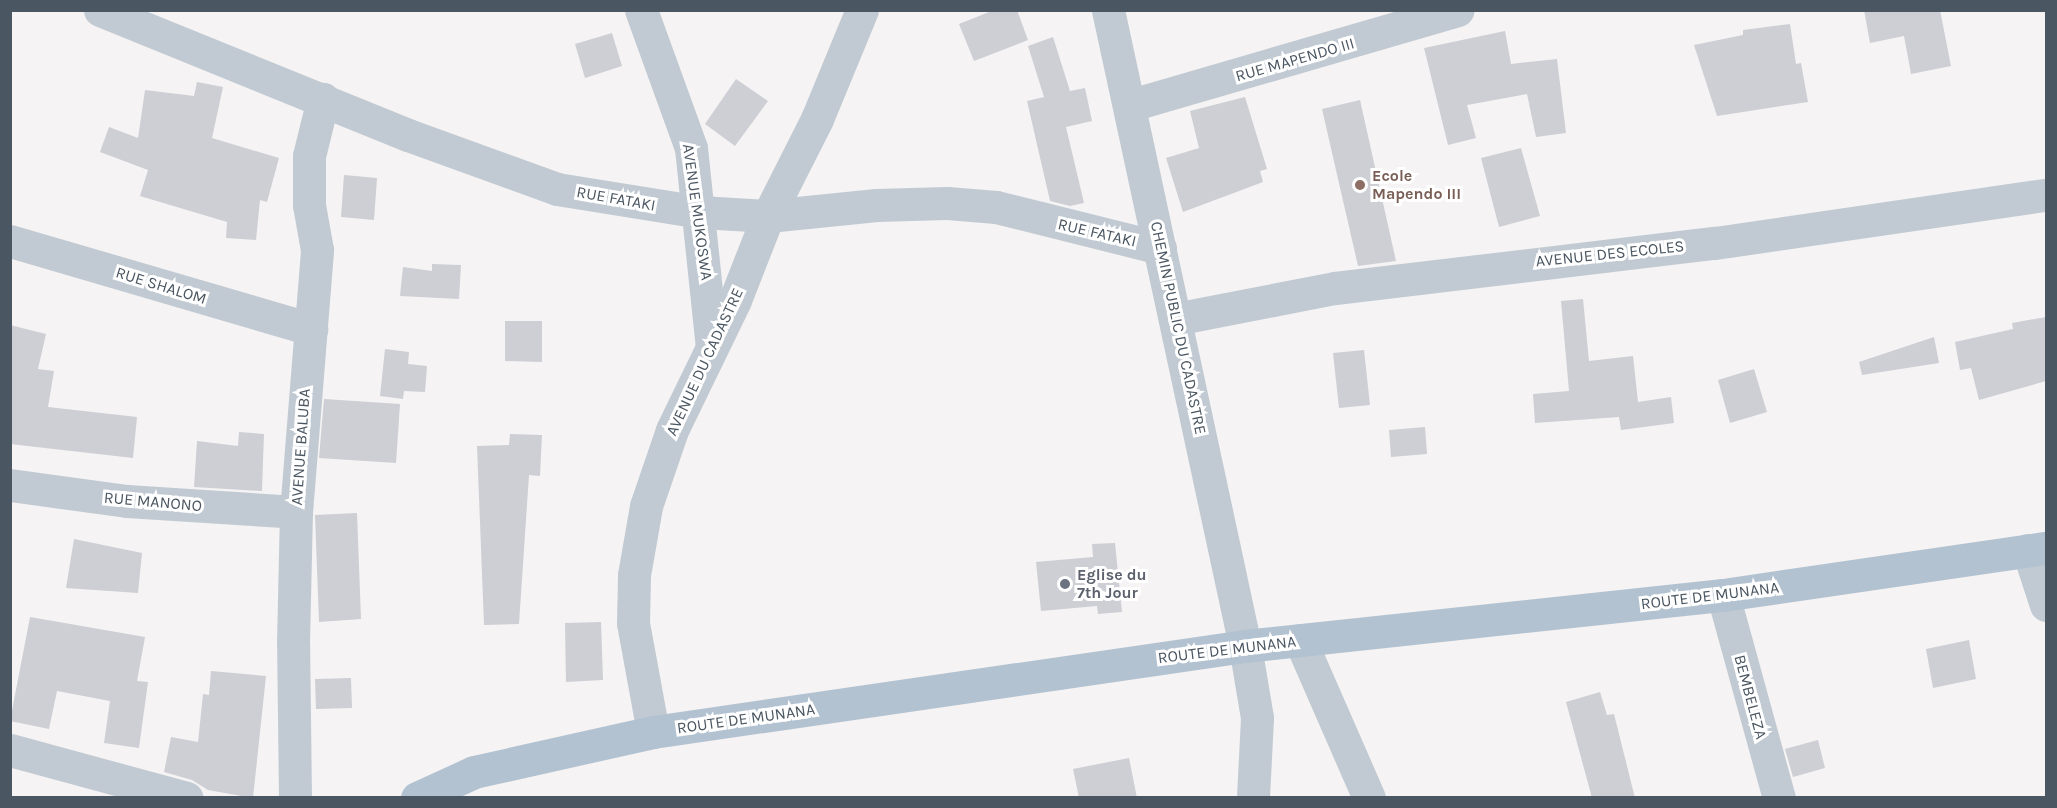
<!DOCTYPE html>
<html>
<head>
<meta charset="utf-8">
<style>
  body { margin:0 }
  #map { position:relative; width:2057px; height:808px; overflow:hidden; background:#f5f3f3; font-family:Karla,sans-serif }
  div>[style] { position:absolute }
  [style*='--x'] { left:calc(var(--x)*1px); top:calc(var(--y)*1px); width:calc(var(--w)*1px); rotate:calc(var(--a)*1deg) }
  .building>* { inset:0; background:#cdcfd5 }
  .minor>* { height:33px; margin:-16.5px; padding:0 16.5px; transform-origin:16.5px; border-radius:16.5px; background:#c1cad2 }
  .major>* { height:33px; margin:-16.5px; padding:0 16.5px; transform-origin:16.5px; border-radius:16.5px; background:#b3c2d1 }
  .dots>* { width:16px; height:16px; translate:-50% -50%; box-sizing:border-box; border:3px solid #fff; border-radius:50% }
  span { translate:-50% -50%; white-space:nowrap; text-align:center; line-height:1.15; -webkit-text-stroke:6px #fff; paint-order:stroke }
  .street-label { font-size:16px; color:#4a5661 }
  .education-label { font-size:16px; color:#785e54; font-weight:700 }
  .left { translate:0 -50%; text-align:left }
  .worship-label { font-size:16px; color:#5b616d; font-weight:700 }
  .frame { position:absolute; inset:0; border:12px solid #4a5661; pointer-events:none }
</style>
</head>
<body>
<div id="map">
  <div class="building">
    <div style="clip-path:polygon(994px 10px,1017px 10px,1028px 40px,974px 61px,959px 24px)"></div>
    <div style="clip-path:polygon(1864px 10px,1940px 10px,1951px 66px,1911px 74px,1904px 36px,1870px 43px)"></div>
    <div style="clip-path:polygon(1790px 24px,1796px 64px,1801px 63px,1808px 102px,1717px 116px,1694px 45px,1743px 35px,1743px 30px)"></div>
    <div style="clip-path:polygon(1505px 31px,1511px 64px,1557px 59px,1566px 133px,1536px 137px,1527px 94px,1467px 105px,1476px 138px,1448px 145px,1424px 48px)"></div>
    <div style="clip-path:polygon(612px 33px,622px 66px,585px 78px,575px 44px)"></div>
    <div style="clip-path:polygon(1053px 37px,1070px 91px,1085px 88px,1092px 121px,1066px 127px,1084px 203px,1070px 206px,1050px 201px,1027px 101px,1044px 97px,1028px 46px)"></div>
    <div style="clip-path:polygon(736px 79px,768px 101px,735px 146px,705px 124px)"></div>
    <div style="clip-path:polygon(197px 82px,223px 87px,212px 138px,279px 158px,267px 202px,260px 200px,256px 240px,226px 238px,227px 222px,140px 196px,148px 170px,100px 152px,109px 127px,138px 138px,145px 90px,194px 96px)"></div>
    <div style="clip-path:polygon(1245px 97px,1267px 169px,1260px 171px,1263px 182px,1183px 212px,1166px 158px,1199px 148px,1190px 111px)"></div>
    <div style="clip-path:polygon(1360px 100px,1396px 261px,1358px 266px,1322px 109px)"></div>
    <div style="clip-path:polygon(1521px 148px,1540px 216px,1499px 227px,1481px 158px)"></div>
    <div style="clip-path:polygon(344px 175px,377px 178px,374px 220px,341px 217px)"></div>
    <div style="clip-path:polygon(432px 264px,461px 265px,459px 299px,400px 296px,403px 267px,432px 271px)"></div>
    <div style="clip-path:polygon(1583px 299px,1589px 361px,1633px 356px,1638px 402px,1671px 397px,1674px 423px,1621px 430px,1619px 417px,1535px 423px,1533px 394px,1569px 391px,1561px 301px)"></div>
    <div style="clip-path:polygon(2046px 317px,2046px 381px,1979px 400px,1971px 368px,1960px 370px,1955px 342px,2013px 329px,2012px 323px)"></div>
    <div style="clip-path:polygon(505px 321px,542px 321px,542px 362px,505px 361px)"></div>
    <div style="clip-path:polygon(10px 325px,46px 334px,38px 369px,54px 371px,48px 407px,137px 417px,133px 458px,10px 444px)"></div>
    <div style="clip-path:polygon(1934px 337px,1939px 363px,1862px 375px,1859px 362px)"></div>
    <div style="clip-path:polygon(385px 349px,409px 352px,408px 364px,427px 366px,425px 392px,404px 391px,403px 399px,380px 396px)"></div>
    <div style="clip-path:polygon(1364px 350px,1370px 405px,1339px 408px,1333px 353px)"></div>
    <div style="clip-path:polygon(1754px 369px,1767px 412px,1730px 423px,1718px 380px)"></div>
    <div style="clip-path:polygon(324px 399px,400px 404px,396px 463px,319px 458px)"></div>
    <div style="clip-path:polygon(1425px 427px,1427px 454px,1391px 457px,1389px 430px)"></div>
    <div style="clip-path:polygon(239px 432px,264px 434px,262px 491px,194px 487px,197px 441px,238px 446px)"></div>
    <div style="clip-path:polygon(510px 434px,542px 435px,540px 476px,529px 475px,519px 624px,484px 625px,477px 446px,509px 445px)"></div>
    <div style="clip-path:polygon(357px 513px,361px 619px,319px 622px,315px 515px)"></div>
    <div style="clip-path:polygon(74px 539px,142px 553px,138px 593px,66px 588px)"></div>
    <div style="clip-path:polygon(1115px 543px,1122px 612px,1098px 614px,1097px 606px,1041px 611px,1036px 562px,1093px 557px,1092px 544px)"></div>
    <div style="clip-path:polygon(30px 617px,145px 637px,137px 681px,148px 682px,139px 748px,104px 743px,110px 701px,57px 691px,49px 729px,10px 721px)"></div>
    <div style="clip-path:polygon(601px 622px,603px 680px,566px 682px,565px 623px)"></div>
    <div style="clip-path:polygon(1969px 640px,1976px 679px,1933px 688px,1926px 649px)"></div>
    <div style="clip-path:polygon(211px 671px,266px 676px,253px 798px,208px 790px,192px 780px,164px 772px,171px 737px,198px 742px,203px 694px,209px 695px)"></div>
    <div style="clip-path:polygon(351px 678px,352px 708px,316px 709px,315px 679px)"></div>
    <div style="clip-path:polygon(1600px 692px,1607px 715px,1614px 714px,1635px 798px,1592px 798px,1566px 702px)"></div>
    <div style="clip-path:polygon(1818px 740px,1825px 768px,1793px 777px,1785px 749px)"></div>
    <div style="clip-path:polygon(1129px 758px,1137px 798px,1079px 798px,1073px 769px)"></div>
  </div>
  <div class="minor">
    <div style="--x:100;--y:10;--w:332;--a:22.1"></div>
    <div style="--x:408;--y:135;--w:158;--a:19.9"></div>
    <div style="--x:557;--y:189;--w:145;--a:9.1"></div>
    <div style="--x:700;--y:212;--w:68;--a:3.4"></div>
    <div style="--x:768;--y:216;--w:109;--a:-5.8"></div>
    <div style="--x:876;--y:205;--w:71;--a:-1.6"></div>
    <div style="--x:947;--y:203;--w:49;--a:4.7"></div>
    <div style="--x:996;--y:207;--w:169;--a:14"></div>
    <div style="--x:641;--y:10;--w:147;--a:70.1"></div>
    <div style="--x:691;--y:148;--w:200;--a:84"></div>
    <div style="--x:1108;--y:10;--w:651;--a:77.84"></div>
    <div style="--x:1245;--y:646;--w:73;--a:80.5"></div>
    <div style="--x:1257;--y:718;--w:80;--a:92.9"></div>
    <div style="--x:1131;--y:105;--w:340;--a:-16.2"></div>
    <div style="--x:10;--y:241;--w:314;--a:16.3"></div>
    <div style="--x:1175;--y:319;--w:163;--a:-11"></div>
    <div style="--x:1335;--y:288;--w:383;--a:-6.8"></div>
    <div style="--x:1715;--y:243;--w:334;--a:-8.3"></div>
    <div style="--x:10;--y:485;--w:118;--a:7.8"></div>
    <div style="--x:127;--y:501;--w:169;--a:3.7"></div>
    <div style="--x:2028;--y:550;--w:58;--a:71.9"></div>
    <div style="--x:1723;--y:595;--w:211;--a:74.6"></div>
    <div style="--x:1300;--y:640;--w:172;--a:66.4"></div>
    <div style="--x:653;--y:732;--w:111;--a:-100.4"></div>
    <div style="--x:633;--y:623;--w:48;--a:-88.8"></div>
    <div style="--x:634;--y:575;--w:70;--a:-80.1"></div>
    <div style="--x:646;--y:506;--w:80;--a:-71.1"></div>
    <div style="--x:672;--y:430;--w:144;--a:-64.1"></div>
    <div style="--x:735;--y:300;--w:90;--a:-68.6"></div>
    <div style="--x:768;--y:216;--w:109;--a:-63.2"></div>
    <div style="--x:817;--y:119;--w:118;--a:-67.6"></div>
    <div style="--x:10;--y:750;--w:183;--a:15.2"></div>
    <div style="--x:295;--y:798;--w:155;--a:-90.7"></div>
    <div style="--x:293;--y:643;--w:131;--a:-88.7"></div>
    <div style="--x:296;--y:512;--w:263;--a:-85.4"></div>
    <div style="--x:317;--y:250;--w:46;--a:-100.1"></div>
    <div style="--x:309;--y:205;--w:49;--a:-90"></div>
    <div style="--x:309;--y:156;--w:59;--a:-76.2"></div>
  </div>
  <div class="major">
    <div style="--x:417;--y:798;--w:63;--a:-24.5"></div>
    <div style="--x:474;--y:772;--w:183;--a:-12.6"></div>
    <div style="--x:653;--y:732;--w:598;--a:-8.27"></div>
    <div style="--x:1245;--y:646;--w:481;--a:-6.1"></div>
    <div style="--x:1723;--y:595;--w:326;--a:-8.3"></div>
  </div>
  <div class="dots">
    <div style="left:1360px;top:185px;background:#8d6e63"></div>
    <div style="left:1065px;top:584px;background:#6b7280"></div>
  </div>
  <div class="street-label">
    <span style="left:1295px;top:60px;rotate:-16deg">RUE MAPENDO III</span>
    <span style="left:616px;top:199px;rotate:10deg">RUE FATAKI</span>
    <span style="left:697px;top:212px;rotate:82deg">AVENUE MUKOSWA</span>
    <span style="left:1097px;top:233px;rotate:13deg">RUE FATAKI</span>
    <span style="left:1610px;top:254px;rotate:-6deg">AVENUE DES ECOLES</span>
    <span style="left:161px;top:286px;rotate:17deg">RUE SHALOM</span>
    <span style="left:1178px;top:328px;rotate:78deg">CHEMIN PUBLIC DU CADASTRE</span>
    <span style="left:705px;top:362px;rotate:-65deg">AVENUE DU CADASTRE</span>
    <span style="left:301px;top:447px;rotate:-86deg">AVENUE BALUBA</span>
    <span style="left:153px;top:502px;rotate:5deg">RUE MANONO</span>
    <span style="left:1710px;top:596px;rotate:-7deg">ROUTE DE MUNANA</span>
    <span style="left:1227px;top:650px;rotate:-7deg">ROUTE DE MUNANA</span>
    <span style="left:1750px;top:697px;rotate:75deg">BEMBELEZA</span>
    <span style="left:746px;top:719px;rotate:-8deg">ROUTE DE MUNANA</span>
  </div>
  <div class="education-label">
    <span class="left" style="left:1372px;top:185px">Ecole<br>Mapendo III</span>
  </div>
  <div class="worship-label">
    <span class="left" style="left:1077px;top:584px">Eglise du<br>7th Jour</span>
  </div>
  <div class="frame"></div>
</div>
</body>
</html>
